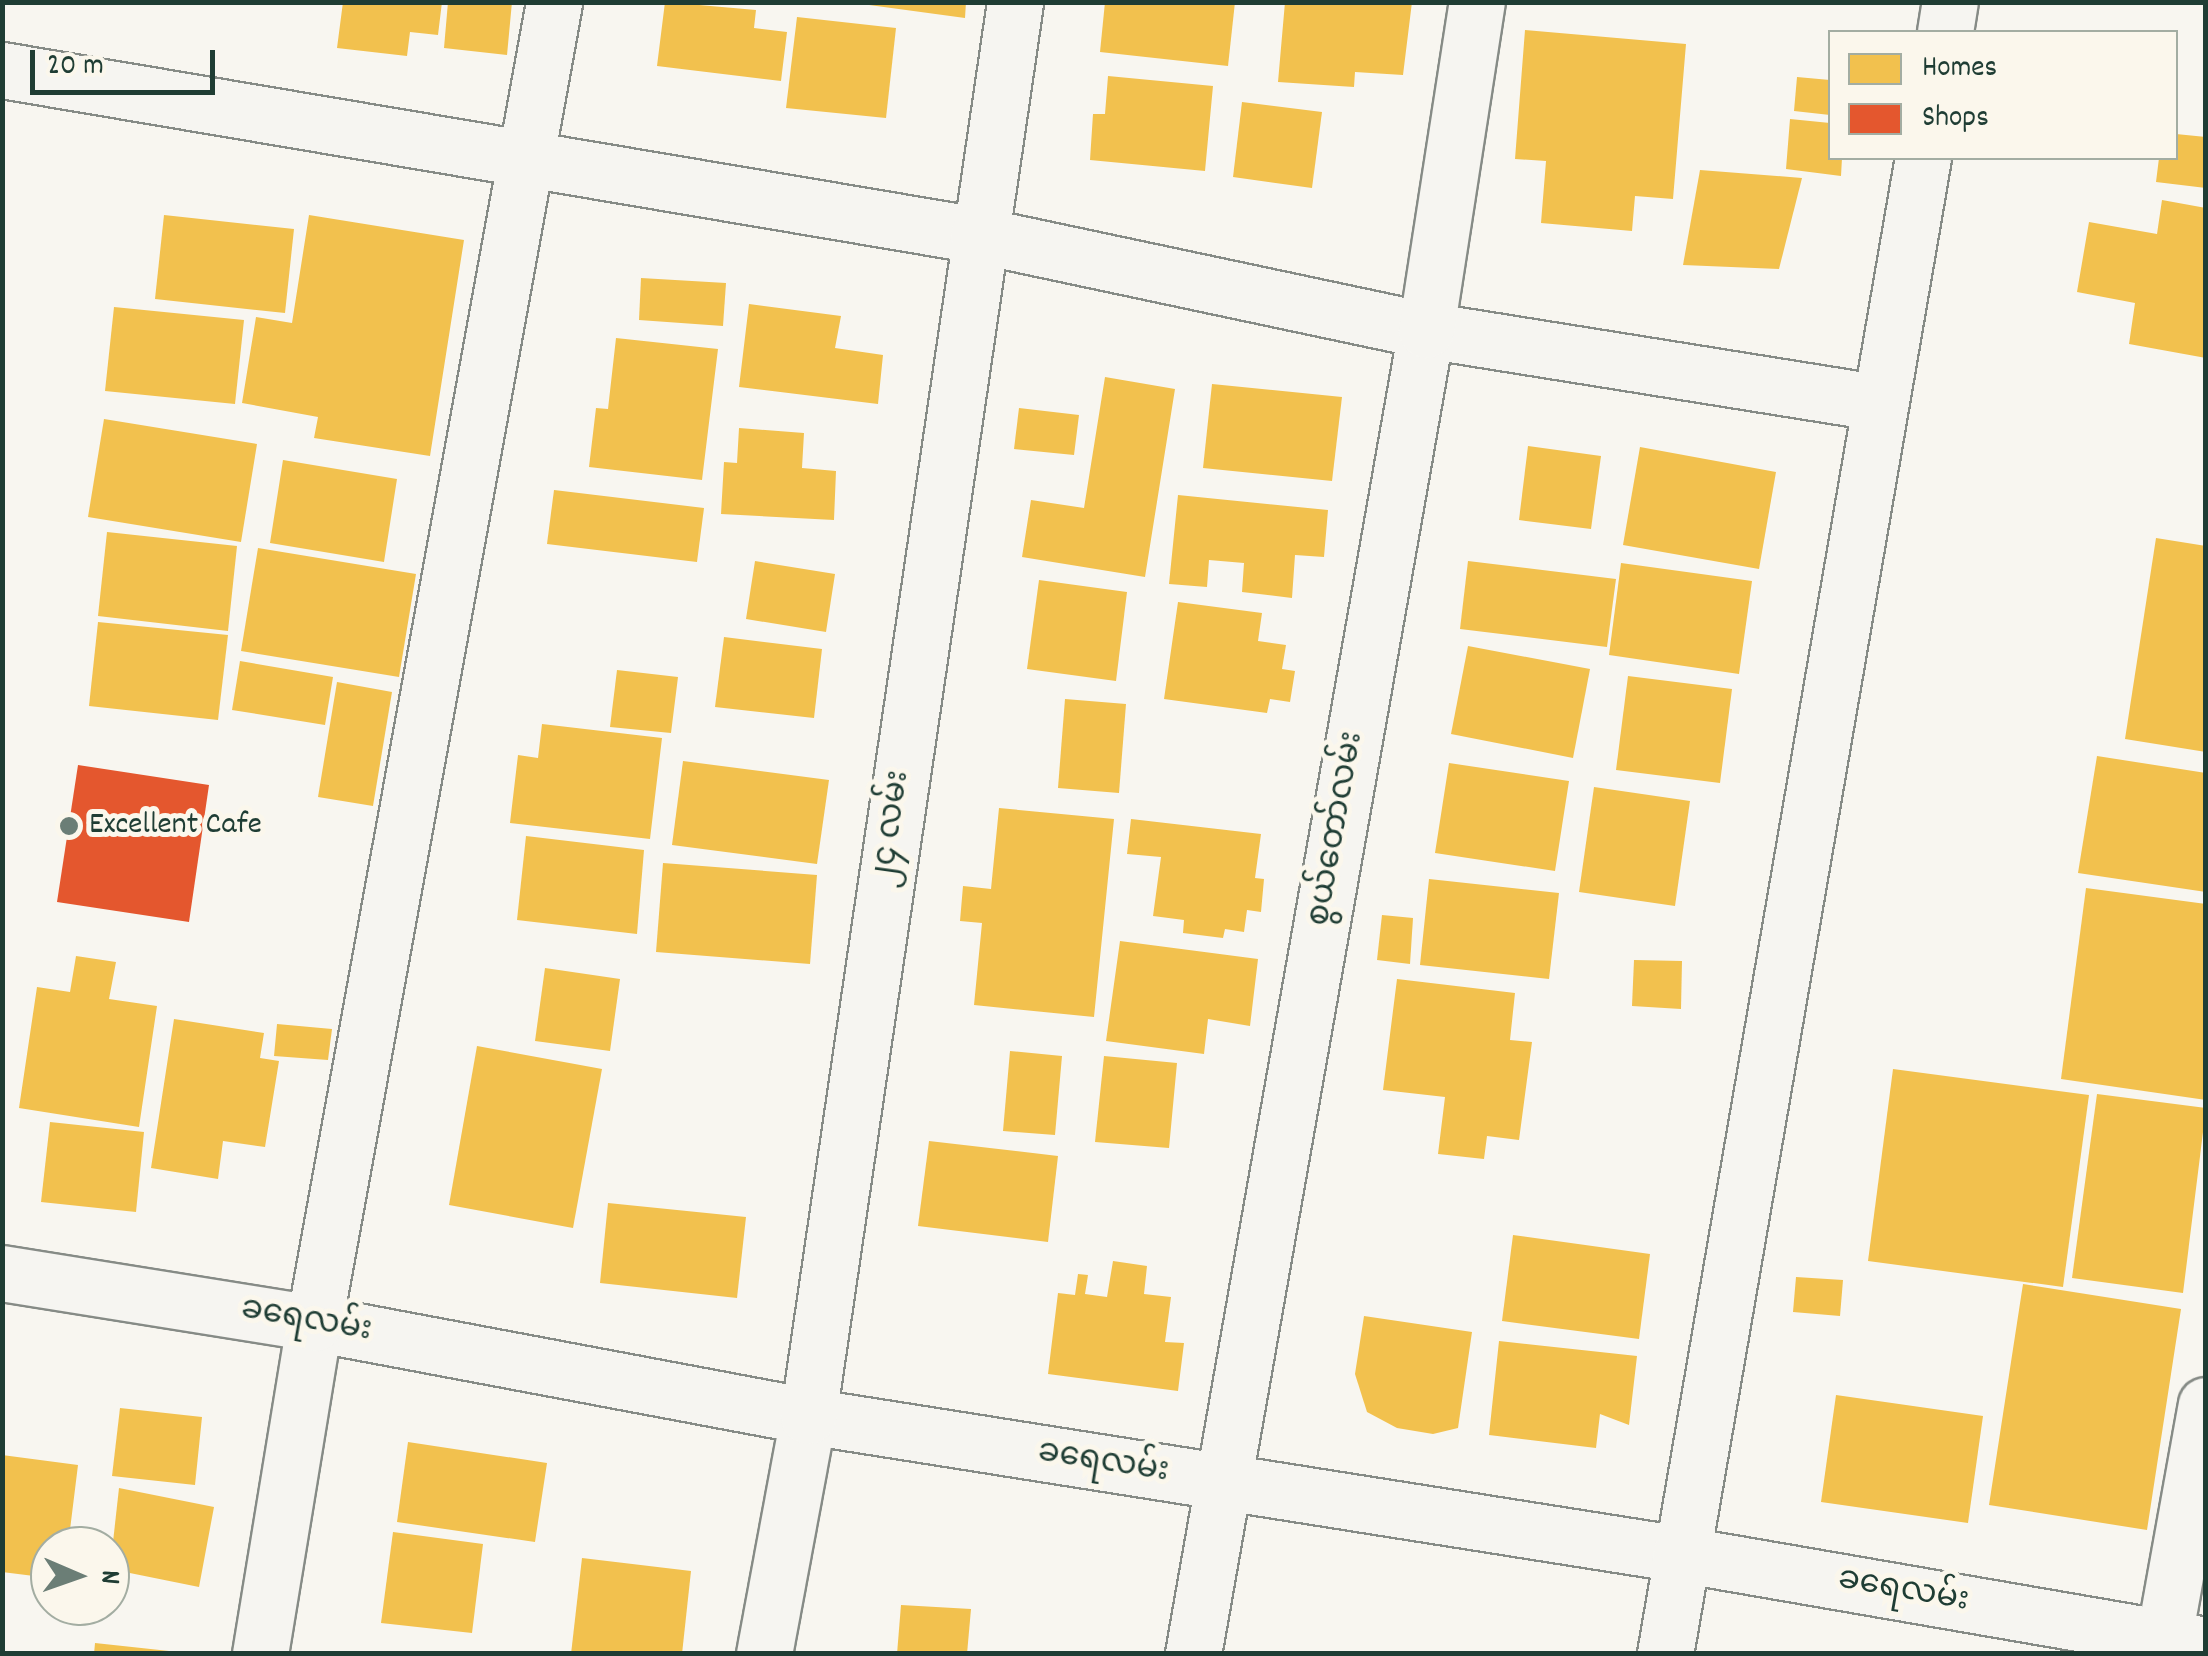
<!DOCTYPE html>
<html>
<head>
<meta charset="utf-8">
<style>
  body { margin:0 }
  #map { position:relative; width:2208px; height:1656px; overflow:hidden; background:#f8f6f0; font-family:Dekko,"Noto Sans Myanmar",sans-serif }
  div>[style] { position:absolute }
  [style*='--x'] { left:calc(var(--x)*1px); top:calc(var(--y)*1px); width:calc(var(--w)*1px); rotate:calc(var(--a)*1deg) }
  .homes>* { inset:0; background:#f2c14e }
  .shops>* { inset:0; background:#e4572e }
  .roads { filter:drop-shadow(2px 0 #868b86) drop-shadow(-2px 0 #868b86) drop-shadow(0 2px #868b86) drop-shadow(0 -2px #868b86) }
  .minor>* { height:55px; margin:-27.5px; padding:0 27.5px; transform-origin:27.5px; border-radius:27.5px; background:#f6f5f1 }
  .dots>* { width:28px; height:28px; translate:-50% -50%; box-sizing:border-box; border:5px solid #fbf7ec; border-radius:50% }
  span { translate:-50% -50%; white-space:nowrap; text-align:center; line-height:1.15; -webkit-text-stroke:10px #fbf7ec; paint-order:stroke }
  .poi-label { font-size:32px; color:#1f3d34 }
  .left { translate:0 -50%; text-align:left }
  .street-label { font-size:32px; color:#1f3d34 }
  .frame { position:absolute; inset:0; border:5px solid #1f3d34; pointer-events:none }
  .legend { position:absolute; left:1828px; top:30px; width:350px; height:130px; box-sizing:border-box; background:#fbf7ec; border:2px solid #a3ada2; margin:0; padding:12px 18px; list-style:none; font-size:30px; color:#1f3d34 }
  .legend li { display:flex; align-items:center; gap:20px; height:50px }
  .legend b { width:50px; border:2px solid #a3ada2 }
  .north { position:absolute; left:30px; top:1526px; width:100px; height:100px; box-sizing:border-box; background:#fbf7ec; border:2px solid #a3ada2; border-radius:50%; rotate:92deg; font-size:28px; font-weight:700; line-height:40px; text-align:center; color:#1f3d34 }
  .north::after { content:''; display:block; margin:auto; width:35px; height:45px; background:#6b7e76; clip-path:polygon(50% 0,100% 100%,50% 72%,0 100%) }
  .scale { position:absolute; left:30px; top:50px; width:185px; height:45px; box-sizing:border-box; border:5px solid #1f3d34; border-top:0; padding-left:12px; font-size:30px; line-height:35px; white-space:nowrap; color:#1f3d34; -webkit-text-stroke:8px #fbf7ec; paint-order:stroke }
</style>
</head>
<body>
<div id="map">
  <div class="homes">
    <div style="clip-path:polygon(343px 2px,442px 2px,438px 35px,410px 32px,407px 56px,337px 48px)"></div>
    <div style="clip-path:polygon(448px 2px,512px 2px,507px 55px,444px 48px)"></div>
    <div style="clip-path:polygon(665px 2px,756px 10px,754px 28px,787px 32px,781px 81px,657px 66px)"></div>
    <div style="clip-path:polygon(847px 2px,966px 2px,965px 18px)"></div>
    <div style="clip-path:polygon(1105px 2px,1235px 2px,1228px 66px,1100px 52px)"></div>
    <div style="clip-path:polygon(1285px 2px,1412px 2px,1403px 75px,1355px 72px,1354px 87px,1278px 82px)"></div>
    <div style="clip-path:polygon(797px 17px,896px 28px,886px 118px,786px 108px)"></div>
    <div style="clip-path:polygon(1525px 30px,1686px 44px,1673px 199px,1635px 196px,1632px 231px,1541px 223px,1546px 161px,1515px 159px)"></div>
    <div style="clip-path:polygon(1108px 76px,1213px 86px,1205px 171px,1090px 160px,1093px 114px,1105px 114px)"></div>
    <div style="clip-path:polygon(1797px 77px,1830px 80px,1830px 115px,1794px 111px)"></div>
    <div style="clip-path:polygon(1242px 102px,1322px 112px,1312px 188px,1233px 177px)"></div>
    <div style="clip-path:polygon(1790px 119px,1830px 123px,1830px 158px,1842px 158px,1841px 176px,1786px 169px)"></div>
    <div style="clip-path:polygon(2176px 134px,2206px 137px,2206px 188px,2156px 182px,2159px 158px,2176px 158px)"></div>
    <div style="clip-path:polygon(1700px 170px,1802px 178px,1779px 269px,1683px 265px)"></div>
    <div style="clip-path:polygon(2162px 200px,2206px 208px,2206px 358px,2129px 344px,2135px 303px,2077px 292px,2089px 222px,2157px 234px)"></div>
    <div style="clip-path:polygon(164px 215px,294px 229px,285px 313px,155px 299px)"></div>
    <div style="clip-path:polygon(309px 215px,464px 240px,430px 456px,314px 438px,318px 417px,242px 403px,256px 317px,292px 323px)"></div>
    <div style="clip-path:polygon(641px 278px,726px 283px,723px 326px,639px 320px)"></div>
    <div style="clip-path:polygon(749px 304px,841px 316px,835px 348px,883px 355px,878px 404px,739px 387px)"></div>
    <div style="clip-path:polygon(114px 307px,244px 320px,235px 404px,105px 391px)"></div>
    <div style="clip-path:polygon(616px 338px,718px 349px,702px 480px,589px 467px,596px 408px,608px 409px)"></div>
    <div style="clip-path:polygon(1105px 377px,1175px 389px,1145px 577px,1022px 557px,1031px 500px,1084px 508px)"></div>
    <div style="clip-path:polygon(1212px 384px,1342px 397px,1332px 481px,1203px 468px)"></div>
    <div style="clip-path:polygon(1019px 408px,1079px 415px,1074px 455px,1014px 449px)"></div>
    <div style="clip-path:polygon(104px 419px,257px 444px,241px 542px,88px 517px)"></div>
    <div style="clip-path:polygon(739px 428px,804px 433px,802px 468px,836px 471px,834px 520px,721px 514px,724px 462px,737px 463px)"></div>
    <div style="clip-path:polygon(1528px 446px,1601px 456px,1591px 529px,1519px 520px)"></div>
    <div style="clip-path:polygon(1640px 447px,1776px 472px,1759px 569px,1623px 545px)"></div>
    <div style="clip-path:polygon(283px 460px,397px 479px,384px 562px,270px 543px)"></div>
    <div style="clip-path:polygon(554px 490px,704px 508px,697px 562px,547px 544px)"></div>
    <div style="clip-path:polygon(1178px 495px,1328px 510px,1324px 557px,1295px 555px,1292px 598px,1242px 592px,1244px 563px,1209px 560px,1207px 587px,1169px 584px)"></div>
    <div style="clip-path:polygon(107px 532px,237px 546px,228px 631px,98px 616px)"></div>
    <div style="clip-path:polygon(2156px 538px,2206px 546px,2206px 752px,2125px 739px)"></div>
    <div style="clip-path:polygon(258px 548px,416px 574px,399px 677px,241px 651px)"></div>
    <div style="clip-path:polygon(755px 561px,835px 574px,826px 632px,746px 619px)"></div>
    <div style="clip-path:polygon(1468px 561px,1616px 579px,1607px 647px,1460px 629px)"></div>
    <div style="clip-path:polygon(1621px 563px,1752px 581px,1739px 674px,1609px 655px)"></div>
    <div style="clip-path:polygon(1039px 580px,1127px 592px,1116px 681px,1027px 669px)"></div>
    <div style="clip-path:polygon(1178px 602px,1262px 613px,1258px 641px,1286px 645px,1282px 669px,1295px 671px,1290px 702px,1270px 699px,1267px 713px,1164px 699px)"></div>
    <div style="clip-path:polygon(98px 622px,228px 635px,218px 720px,89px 706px)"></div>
    <div style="clip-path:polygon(724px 637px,822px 649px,814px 718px,715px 707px)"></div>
    <div style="clip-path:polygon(1468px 646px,1590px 669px,1573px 758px,1451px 734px)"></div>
    <div style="clip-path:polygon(240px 661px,333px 677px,325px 725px,232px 710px)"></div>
    <div style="clip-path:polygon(617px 670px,678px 677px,671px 733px,610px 727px)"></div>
    <div style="clip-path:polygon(1628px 676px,1732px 689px,1720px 783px,1616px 770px)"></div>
    <div style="clip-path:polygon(337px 682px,392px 692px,373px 806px,318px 797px)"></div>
    <div style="clip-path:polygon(1065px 699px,1126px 704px,1119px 793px,1058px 788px)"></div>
    <div style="clip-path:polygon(542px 724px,662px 738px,650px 839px,510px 823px,518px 755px,538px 758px)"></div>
    <div style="clip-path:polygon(2097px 756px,2206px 773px,2206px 892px,2078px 873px)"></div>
    <div style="clip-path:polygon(683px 761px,829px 780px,817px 864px,672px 845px)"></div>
    <div style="clip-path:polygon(1449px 763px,1569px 781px,1555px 871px,1435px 853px)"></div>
    <div style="clip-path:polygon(1594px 787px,1690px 801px,1675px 906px,1579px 892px)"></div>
    <div style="clip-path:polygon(999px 808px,1114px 819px,1094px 1017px,974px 1005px,982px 923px,960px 921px,963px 886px,991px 889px)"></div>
    <div style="clip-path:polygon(1131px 819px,1261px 834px,1255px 878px,1264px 879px,1261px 912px,1247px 910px,1244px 932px,1225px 929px,1223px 938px,1183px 933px,1184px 920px,1153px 916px,1161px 857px,1127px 854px)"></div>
    <div style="clip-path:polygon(526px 836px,644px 850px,637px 934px,517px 920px)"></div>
    <div style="clip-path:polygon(663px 863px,817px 875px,810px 964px,656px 952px)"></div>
    <div style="clip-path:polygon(1429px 879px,1559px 893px,1549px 979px,1420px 965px)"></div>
    <div style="clip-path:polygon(2086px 888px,2206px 904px,2206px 1100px,2061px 1079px)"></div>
    <div style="clip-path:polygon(1382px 915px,1413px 918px,1410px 964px,1377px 960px)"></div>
    <div style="clip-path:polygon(1120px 941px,1258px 959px,1250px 1026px,1208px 1019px,1204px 1054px,1106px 1041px)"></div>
    <div style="clip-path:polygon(76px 956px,116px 962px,109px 999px,157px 1006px,139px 1127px,19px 1108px,37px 987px,70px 992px)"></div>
    <div style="clip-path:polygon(1634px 960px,1682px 961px,1681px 1009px,1632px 1006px)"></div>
    <div style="clip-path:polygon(545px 968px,620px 979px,610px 1051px,535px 1041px)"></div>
    <div style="clip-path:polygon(1397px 979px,1515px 993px,1510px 1040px,1532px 1042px,1519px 1140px,1487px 1136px,1484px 1159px,1438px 1154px,1445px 1097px,1383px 1090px)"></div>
    <div style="clip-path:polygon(174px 1019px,264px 1033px,260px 1058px,279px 1061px,265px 1147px,223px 1141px,218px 1179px,151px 1168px)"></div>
    <div style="clip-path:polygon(277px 1024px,332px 1029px,328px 1060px,274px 1056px)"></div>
    <div style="clip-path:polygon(477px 1046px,602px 1069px,573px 1228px,449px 1205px)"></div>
    <div style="clip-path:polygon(1010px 1051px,1062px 1056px,1055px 1135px,1003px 1131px)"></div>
    <div style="clip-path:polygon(1104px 1056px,1177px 1063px,1169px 1148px,1095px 1142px)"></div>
    <div style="clip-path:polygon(1893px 1069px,2089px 1095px,2063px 1287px,1868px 1261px)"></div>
    <div style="clip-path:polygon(2097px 1094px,2206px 1108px,2183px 1293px,2072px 1278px)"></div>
    <div style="clip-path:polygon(50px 1122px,144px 1132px,136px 1212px,41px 1202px)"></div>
    <div style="clip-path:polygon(929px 1141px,1058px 1156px,1048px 1242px,918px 1226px)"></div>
    <div style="clip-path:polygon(608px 1203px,746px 1217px,737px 1298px,600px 1283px)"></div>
    <div style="clip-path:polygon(1513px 1235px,1650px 1254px,1639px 1339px,1502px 1321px)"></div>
    <div style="clip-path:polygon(1113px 1261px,1147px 1266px,1144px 1294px,1171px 1297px,1165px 1342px,1184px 1343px,1178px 1391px,1048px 1374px,1058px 1293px,1075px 1295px,1078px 1274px,1088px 1275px,1085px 1294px,1107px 1297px)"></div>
    <div style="clip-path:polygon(1796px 1277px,1843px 1280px,1840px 1316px,1793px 1312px)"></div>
    <div style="clip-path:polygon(2023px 1284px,2181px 1309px,2147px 1530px,1989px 1505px)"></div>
    <div style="clip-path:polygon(1364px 1316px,1472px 1332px,1458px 1428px,1433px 1434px,1397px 1428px,1367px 1412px,1355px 1374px)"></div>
    <div style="clip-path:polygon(1499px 1341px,1637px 1356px,1629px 1425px,1600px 1414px,1596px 1448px,1489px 1435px)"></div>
    <div style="clip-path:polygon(1836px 1395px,1983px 1416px,1968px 1523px,1821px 1502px)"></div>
    <div style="clip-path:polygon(120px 1408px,202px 1417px,195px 1485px,112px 1476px)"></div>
    <div style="clip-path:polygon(408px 1442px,547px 1463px,535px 1542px,397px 1522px)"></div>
    <div style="clip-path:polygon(2px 1455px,78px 1465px,68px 1546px,50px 1546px,50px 1578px,2px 1572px)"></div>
    <div style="clip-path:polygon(119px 1488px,214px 1507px,199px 1587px,110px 1569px)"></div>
    <div style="clip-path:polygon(393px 1532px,483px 1544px,472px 1633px,381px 1623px)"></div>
    <div style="clip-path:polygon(582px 1558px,691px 1571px,682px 1654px,571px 1654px)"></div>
    <div style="clip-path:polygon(901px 1605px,971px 1609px,967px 1654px,897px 1654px)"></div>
    <div style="clip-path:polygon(95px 1643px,169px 1651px,169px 1654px,94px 1654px)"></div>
  </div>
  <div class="shops">
    <div style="clip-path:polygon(78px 765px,209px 785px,189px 922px,57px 902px)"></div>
  </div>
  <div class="roads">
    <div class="minor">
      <div style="--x:1945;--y:32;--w:30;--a:-81"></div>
      <div style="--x:2;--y:70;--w:990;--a:9.6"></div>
      <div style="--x:978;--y:235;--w:458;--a:12"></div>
      <div style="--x:1426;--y:330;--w:460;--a:9.1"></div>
      <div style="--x:2;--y:1273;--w:316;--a:9.1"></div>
      <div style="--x:314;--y:1323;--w:503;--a:10.66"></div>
      <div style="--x:808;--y:1416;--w:883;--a:8.99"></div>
      <div style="--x:1680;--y:1554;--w:534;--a:9.82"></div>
      <div style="--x:260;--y:1654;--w:335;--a:-80.7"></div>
      <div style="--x:314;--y:1323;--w:1343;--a:-79.7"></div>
      <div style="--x:764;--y:1654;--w:242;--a:-79.5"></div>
      <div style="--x:808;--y:1416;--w:1429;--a:-81.67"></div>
      <div style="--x:1193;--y:1654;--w:1344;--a:-80.02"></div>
      <div style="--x:1426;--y:330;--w:332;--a:-81.2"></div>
      <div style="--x:1665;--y:1654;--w:1518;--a:-80.22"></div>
      <div style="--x:2161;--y:1654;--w:253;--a:-79.8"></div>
    </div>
  </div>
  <div class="dots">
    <div style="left:69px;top:826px;background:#6b7e76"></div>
  </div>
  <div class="poi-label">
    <span class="left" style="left:89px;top:826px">Excellent Cafe</span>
  </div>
  <div class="street-label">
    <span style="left:893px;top:829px;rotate:-82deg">၂၄ လမ်း</span>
    <span style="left:1338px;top:829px;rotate:-80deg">စွယ်တော်လမ်း</span>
    <span style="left:306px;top:1322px;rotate:10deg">ခရေလမ်း</span>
    <span style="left:1103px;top:1464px;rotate:9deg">ခရေလမ်း</span>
    <span style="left:1903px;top:1592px;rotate:10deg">ခရေလမ်း</span>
  </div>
  <div class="frame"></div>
  <ul class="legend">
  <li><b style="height:28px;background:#f2c14e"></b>Homes</li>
  <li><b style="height:28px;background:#e4572e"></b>Shops</li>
  </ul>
  <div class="north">N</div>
  <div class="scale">20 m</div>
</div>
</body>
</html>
